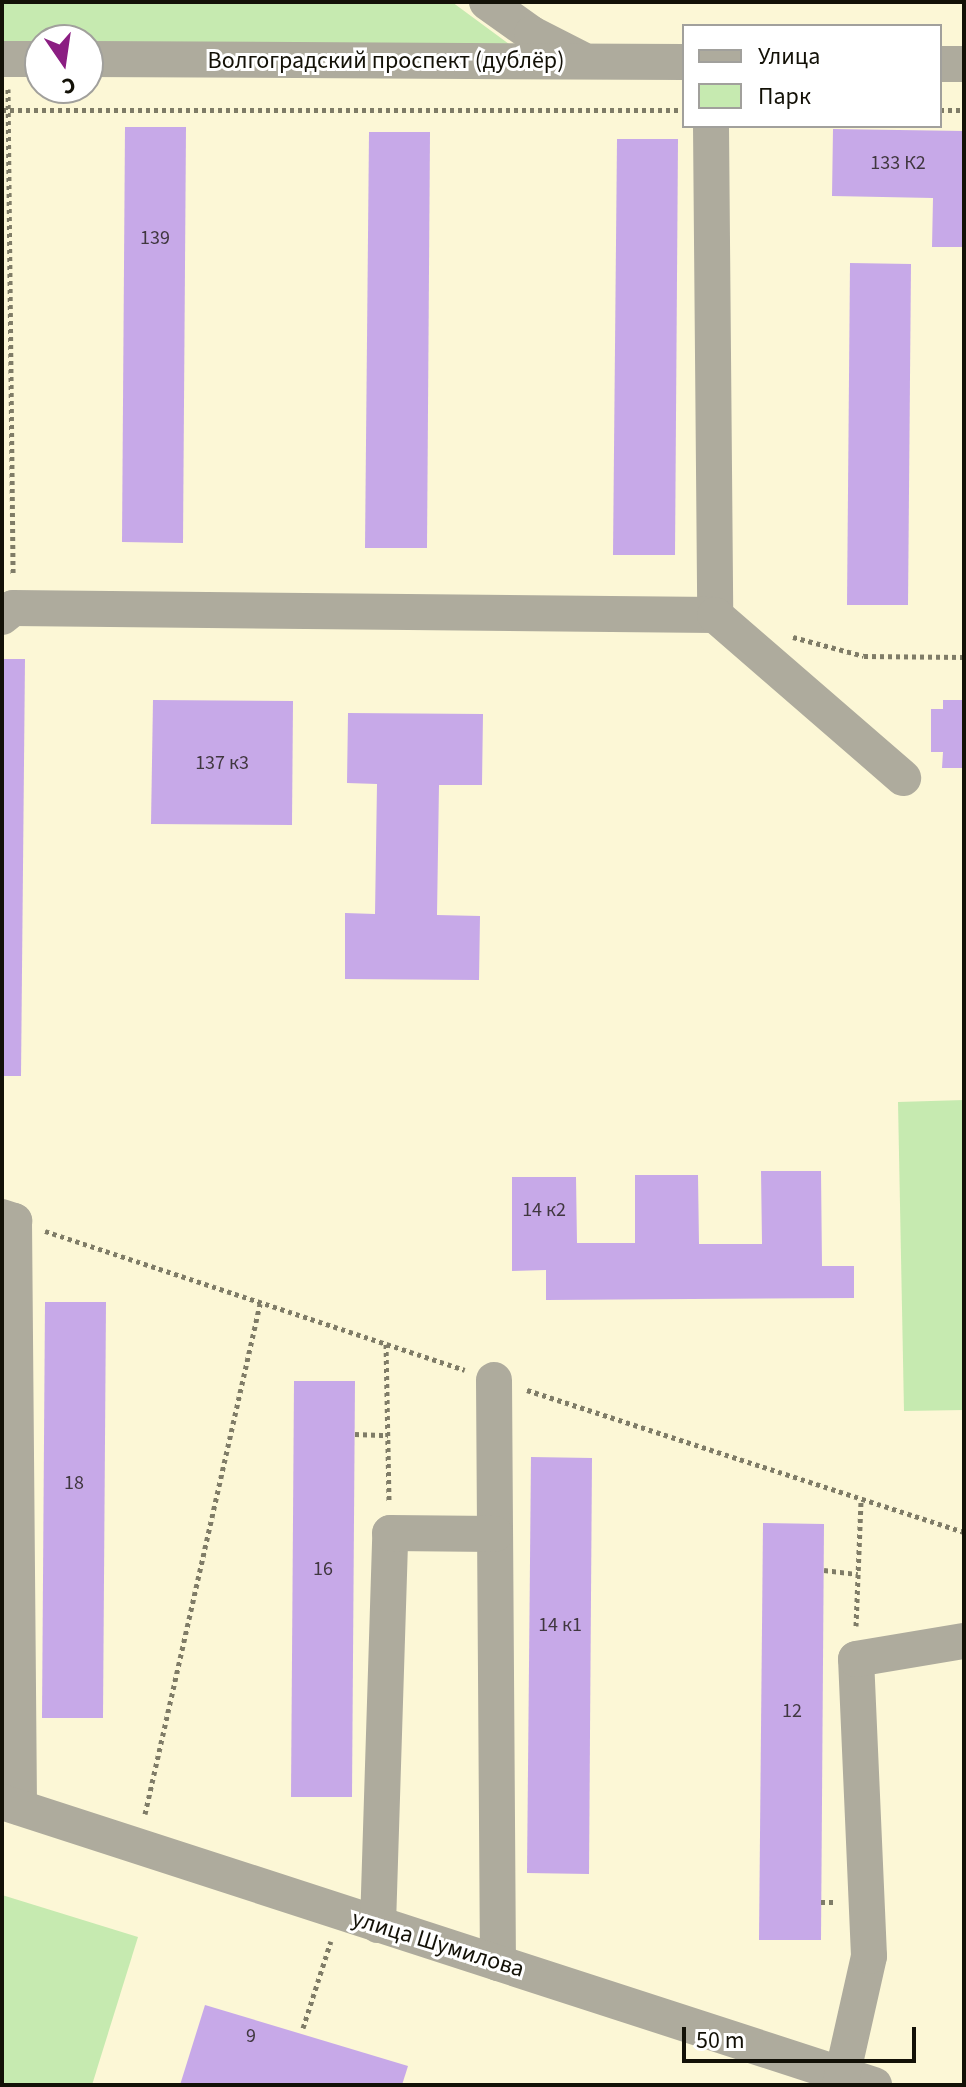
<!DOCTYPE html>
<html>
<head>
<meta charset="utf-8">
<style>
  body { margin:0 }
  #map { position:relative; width:966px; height:2087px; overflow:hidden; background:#fcf7d6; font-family:"Source Sans 3",sans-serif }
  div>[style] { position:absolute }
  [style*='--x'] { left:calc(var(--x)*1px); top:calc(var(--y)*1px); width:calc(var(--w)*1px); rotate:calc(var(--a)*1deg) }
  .green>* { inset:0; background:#c6eab0 }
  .building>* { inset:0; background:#c7a9e8 }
  .path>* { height:5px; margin-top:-2.5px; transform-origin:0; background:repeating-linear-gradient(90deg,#7f7c67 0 4px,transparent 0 8px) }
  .minor>* { height:36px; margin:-18px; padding:0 18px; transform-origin:18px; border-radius:18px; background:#aeab9d }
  span { translate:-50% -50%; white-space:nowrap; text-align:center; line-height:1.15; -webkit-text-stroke:6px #fff; paint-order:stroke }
  .number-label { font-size:20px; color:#40373f }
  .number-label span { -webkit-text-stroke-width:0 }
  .street-label { font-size:24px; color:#131107 }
  .frame { position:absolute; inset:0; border:4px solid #131107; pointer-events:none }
  .legend { position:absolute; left:682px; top:24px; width:260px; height:104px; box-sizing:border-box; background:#fff; border:2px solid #a1a09c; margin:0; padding:10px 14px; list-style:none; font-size:24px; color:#131107 }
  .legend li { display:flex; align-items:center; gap:16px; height:40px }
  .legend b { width:40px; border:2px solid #a1a09c }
  .north { position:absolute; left:24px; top:24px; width:80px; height:80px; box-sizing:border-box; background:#fff; border:2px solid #a1a09c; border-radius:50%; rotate:167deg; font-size:22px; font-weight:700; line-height:32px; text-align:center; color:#131107 }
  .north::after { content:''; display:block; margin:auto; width:28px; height:36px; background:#8b1e82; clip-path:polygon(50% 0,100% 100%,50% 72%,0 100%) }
  .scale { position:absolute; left:682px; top:2027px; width:234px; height:36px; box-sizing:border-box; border:4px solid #131107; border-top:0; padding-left:10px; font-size:24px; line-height:28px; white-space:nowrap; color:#131107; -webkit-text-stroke:6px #fff; paint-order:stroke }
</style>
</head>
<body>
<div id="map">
  <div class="green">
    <div style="clip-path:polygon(2px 2px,452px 2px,520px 52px,88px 53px,88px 40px,40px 40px,40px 53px,2px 53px)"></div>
    <div style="clip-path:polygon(964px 1100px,964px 1410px,904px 1411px,898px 1102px)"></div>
    <div style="clip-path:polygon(2px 1895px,138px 1937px,92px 2085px,2px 2085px)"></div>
  </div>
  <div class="building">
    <div style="clip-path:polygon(125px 127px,186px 127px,183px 543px,122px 542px)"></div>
    <div style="clip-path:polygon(833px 129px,964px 131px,964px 247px,932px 247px,933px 198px,832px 196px)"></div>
    <div style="clip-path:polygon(369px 132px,430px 132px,427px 548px,365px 548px)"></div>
    <div style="clip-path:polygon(617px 139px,678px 139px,675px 555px,613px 555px)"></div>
    <div style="clip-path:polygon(850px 263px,911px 264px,908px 605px,847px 605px)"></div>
    <div style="clip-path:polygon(2px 659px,25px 659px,21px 1076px,2px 1076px)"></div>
    <div style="clip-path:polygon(153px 700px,293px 701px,292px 825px,151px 824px)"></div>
    <div style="clip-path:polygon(943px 700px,964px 700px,964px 768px,942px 768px,943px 752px,931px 752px,931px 709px,943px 709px)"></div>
    <div style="clip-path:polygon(348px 713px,483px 714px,482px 785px,439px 785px,437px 915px,480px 916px,479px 980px,345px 979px,345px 913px,375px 914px,377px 784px,347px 783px)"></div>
    <div style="clip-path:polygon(761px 1171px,821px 1171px,822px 1266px,854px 1266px,854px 1298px,546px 1300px,546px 1270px,512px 1271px,512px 1177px,576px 1177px,577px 1243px,635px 1243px,635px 1175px,698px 1175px,699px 1244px,762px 1244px)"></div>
    <div style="clip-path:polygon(45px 1302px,106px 1302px,103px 1718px,42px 1718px)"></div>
    <div style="clip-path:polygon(294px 1381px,355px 1381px,352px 1797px,291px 1797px)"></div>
    <div style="clip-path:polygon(531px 1457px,592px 1458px,589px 1874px,527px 1873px)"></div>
    <div style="clip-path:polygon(763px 1523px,824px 1524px,821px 1940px,759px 1940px)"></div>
    <div style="clip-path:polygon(205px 2005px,408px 2066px,402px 2085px,180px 2085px)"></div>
  </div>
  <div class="path">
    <div style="--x:8;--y:89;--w:486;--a:89.4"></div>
    <div style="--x:2;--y:110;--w:682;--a:0"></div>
    <div style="--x:940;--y:110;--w:24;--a:0"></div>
    <div style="--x:793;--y:637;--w:73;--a:15"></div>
    <div style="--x:864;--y:656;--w:100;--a:0.6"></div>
    <div style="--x:45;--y:1231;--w:442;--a:18.3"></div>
    <div style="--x:386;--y:1344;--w:159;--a:88.9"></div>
    <div style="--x:527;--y:1390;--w:459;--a:18"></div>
    <div style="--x:355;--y:1434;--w:33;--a:2"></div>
    <div style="--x:824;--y:1570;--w:34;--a:7"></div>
    <div style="--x:856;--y:1626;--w:127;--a:-87.7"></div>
    <div style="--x:145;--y:1814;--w:523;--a:-77.29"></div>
    <div style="--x:821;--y:1902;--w:12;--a:0"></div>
    <div style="--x:303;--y:2028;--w:91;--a:-72.2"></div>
  </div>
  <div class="minor">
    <div style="--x:487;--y:2;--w:55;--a:35.4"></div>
    <div style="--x:532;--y:34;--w:55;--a:27"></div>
    <div style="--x:2;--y:59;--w:38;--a:0"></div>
    <div style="--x:88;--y:59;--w:596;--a:0.29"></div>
    <div style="--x:940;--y:64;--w:24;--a:0"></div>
    <div style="--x:711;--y:126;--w:489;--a:89.5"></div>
    <div style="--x:2;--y:617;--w:14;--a:-39"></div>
    <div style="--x:13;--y:608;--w:702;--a:0.57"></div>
    <div style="--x:715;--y:615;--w:249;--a:40.9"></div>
    <div style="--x:2;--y:1217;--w:13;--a:18"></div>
    <div style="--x:14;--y:1221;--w:586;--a:89.51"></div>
    <div style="--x:494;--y:1380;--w:583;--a:89.61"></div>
    <div style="--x:2;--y:1802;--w:917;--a:17.98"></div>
    <div style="--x:378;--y:1925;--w:392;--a:-88.2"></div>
    <div style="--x:390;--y:1533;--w:105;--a:0.5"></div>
    <div style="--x:840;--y:2085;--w:132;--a:-77.3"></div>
    <div style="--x:869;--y:1956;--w:297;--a:-92.5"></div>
    <div style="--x:856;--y:1659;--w:109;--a:-9.5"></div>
  </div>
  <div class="number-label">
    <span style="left:898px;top:163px">133 К2</span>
    <span style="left:155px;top:238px">139</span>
    <span style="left:222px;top:763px">137 к3</span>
    <span style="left:544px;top:1210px">14 к2</span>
    <span style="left:74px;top:1483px">18</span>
    <span style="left:323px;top:1569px">16</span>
    <span style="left:560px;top:1625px">14 к1</span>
    <span style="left:792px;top:1711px">12</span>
    <span style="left:251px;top:2036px">9</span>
  </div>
  <div class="street-label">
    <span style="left:386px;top:61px">Волгоградский проспект (дублёр)</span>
    <span style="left:438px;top:1944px;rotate:17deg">улица Шумилова</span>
  </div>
  <div class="frame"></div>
  <ul class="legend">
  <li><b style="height:10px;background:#aeab9d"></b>Улица</li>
  <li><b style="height:22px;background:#c6eab0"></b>Парк</li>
  </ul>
  <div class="north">С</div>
  <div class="scale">50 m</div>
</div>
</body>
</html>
